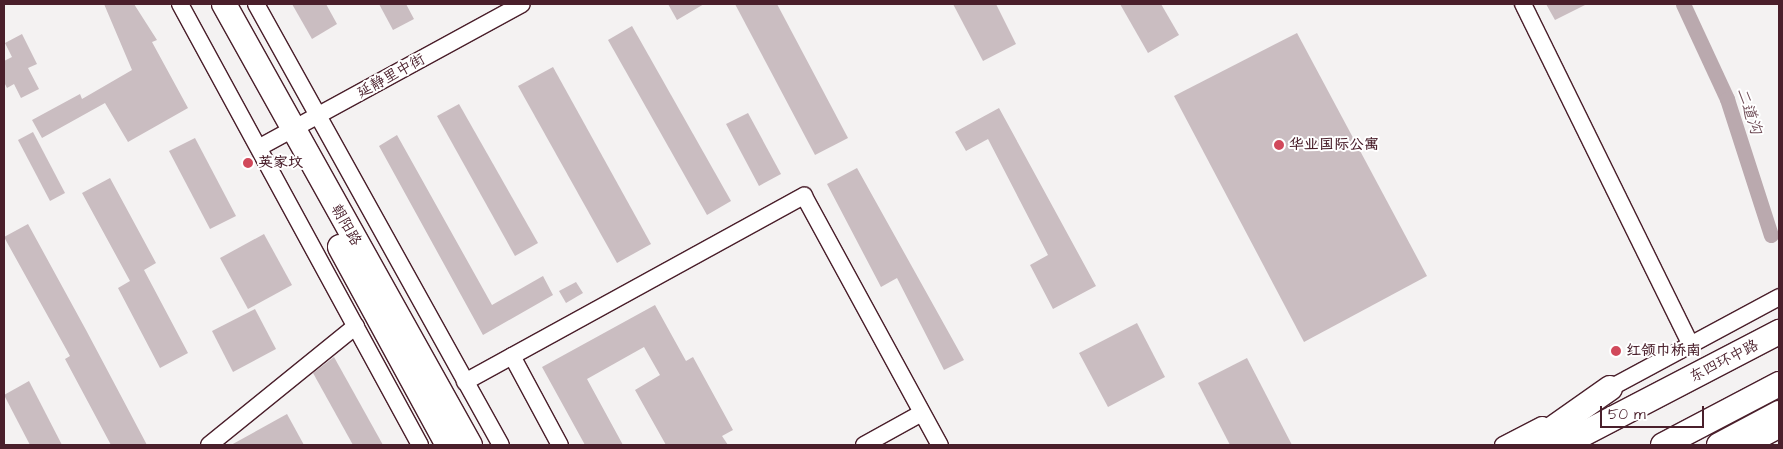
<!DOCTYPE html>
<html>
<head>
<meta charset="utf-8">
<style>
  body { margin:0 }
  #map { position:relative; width:1783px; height:449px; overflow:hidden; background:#f4f2f2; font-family:"Architects Daughter","LXGW WenKai TC",sans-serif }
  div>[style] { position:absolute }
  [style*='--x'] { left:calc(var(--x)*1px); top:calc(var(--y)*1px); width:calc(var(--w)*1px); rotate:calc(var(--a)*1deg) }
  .canal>* { height:15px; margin:-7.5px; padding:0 7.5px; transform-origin:7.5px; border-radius:7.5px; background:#baa9ae }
  .building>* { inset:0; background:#cabdc1 }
  .roads { filter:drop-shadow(1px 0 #4a1f2b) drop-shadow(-1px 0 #4a1f2b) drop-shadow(0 1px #4a1f2b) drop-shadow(0 -1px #4a1f2b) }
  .minor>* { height:16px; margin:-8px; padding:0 8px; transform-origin:8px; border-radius:8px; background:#fff }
  .highway>* { height:24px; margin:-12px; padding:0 12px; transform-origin:12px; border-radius:12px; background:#fff }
  .dots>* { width:14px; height:14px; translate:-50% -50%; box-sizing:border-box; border:2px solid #fff; border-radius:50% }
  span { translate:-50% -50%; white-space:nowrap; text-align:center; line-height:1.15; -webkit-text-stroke:4px #fff; paint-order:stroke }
  .street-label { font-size:15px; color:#4a1f2b }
  .poi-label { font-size:15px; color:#4a1f2b; font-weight:700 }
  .left { translate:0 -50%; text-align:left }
  .water-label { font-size:16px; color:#714f59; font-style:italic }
  .frame { position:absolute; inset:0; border:5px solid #4a1f2b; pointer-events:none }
  .scale { position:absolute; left:1600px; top:406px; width:104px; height:22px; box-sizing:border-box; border:2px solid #4a1f2b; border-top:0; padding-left:6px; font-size:15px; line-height:18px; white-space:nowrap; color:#4a1f2b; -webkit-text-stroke:4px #fff; paint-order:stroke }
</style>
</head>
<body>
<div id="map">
  <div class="canal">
    <div style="--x:1683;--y:4;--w:105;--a:65.1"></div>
    <div style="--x:1727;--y:99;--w:143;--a:72.1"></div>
  </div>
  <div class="building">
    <div style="clip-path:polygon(104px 4px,134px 4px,157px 40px,152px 42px,188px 108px,128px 142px,105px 103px,42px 138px,32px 120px,80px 94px,82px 99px,132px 70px)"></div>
    <div style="clip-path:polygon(292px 4px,326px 4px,337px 24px,312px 39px)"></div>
    <div style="clip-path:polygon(379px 4px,406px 4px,414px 19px,393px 30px)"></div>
    <div style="clip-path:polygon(668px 4px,704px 4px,677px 20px)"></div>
    <div style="clip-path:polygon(735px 4px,777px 4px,848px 138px,815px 155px)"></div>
    <div style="clip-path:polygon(953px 4px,996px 4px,1016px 44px,983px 61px)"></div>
    <div style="clip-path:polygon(1120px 4px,1161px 4px,1179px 35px,1148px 53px)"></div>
    <div style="clip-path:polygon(1546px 4px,1587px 4px,1555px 20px)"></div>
    <div style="clip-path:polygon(632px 26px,731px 201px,707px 215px,608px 40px)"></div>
    <div style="clip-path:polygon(1297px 33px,1427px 276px,1304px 342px,1174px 96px)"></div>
    <div style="clip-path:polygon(22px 34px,37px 64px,28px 68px,39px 89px,21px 98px,14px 84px,7px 88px,4px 82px,4px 61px,12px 57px,5px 43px)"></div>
    <div style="clip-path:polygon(553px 67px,651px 244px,617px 263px,518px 86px)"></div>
    <div style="clip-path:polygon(459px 104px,538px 243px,515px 256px,437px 116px)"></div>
    <div style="clip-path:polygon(999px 108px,1096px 286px,1053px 309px,1030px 265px,1048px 255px,988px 139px,966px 151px,955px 132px)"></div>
    <div style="clip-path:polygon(748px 113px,781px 174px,759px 186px,726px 124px)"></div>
    <div style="clip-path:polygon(33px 132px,65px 193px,50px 201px,18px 140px)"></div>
    <div style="clip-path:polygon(397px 135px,492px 305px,543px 276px,553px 295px,483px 335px,379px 146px)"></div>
    <div style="clip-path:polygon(195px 138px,236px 216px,210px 229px,169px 151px)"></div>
    <div style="clip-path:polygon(857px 168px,964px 360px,944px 370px,897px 278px,881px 287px,827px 184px)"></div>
    <div style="clip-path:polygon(110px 178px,156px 263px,144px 270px,188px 353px,160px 368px,118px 288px,130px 281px,82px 193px)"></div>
    <div style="clip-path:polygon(28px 224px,86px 330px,147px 445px,111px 445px,65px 359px,70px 356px,4px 237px)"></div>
    <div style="clip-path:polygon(264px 234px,292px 285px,248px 309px,220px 258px)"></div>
    <div style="clip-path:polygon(576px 282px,583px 293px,566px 303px,559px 291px)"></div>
    <div style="clip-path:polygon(655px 305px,686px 361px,693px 357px,733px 430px,722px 436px,728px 445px,666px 445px,635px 390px,660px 375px,644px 347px,587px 379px,623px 445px,585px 445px,542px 367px)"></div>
    <div style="clip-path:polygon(255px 309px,276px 349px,233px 372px,212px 331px)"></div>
    <div style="clip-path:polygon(1137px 323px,1165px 377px,1108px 407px,1079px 353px)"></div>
    <div style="clip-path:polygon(334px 357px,383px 445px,353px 445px,313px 373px)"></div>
    <div style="clip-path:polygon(1247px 358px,1292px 445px,1230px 445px,1198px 383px)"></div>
    <div style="clip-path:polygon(29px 381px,62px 445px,30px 445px,4px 395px)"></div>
    <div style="clip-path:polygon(287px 414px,304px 445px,231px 445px)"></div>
  </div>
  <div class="roads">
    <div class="minor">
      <div style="--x:180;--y:4;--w:502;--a:61.44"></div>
      <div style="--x:256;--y:4;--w:504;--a:60.95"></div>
      <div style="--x:1523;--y:4;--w:378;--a:63.8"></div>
      <div style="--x:260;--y:147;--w:298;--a:-28.6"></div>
      <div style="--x:512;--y:356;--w:101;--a:61.7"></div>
      <div style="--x:465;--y:382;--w:387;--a:-28.8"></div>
      <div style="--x:804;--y:196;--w:284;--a:61.4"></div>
      <div style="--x:1601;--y:393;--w:202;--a:-28.3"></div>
      <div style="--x:209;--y:445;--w:189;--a:-39"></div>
      <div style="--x:864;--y:445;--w:66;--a:-28.9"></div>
      <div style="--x:1503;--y:445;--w:44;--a:-27.1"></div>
      <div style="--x:1751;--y:445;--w:32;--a:-28"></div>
    </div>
    <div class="highway">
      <div style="--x:224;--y:4;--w:505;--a:60.85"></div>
      <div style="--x:340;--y:247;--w:226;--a:61.4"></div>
      <div style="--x:1529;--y:445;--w:99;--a:-35.1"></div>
      <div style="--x:1562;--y:445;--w:245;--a:-27.5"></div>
      <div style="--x:1663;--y:445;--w:131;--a:-27.7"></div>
      <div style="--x:1719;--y:445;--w:68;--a:-28.1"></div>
    </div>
  </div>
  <div class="dots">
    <div style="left:1279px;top:145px;background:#d1495b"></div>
    <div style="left:248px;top:163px;background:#d1495b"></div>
    <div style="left:1616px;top:351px;background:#d1495b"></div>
  </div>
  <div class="street-label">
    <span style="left:391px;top:76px;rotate:-29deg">延静里中街</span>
    <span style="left:346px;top:225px;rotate:60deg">朝阳路</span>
    <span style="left:1724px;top:361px;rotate:-27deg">东四环中路</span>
  </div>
  <div class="poi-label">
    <span class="left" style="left:1289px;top:145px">华业国际公寓</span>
    <span class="left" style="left:258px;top:163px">英家坟</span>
    <span class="left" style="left:1626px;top:351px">红领巾桥南</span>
  </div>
  <div class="water-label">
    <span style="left:1749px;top:111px;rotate:71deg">二道沟</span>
  </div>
  <div class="frame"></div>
  <div class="scale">50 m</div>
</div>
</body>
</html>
